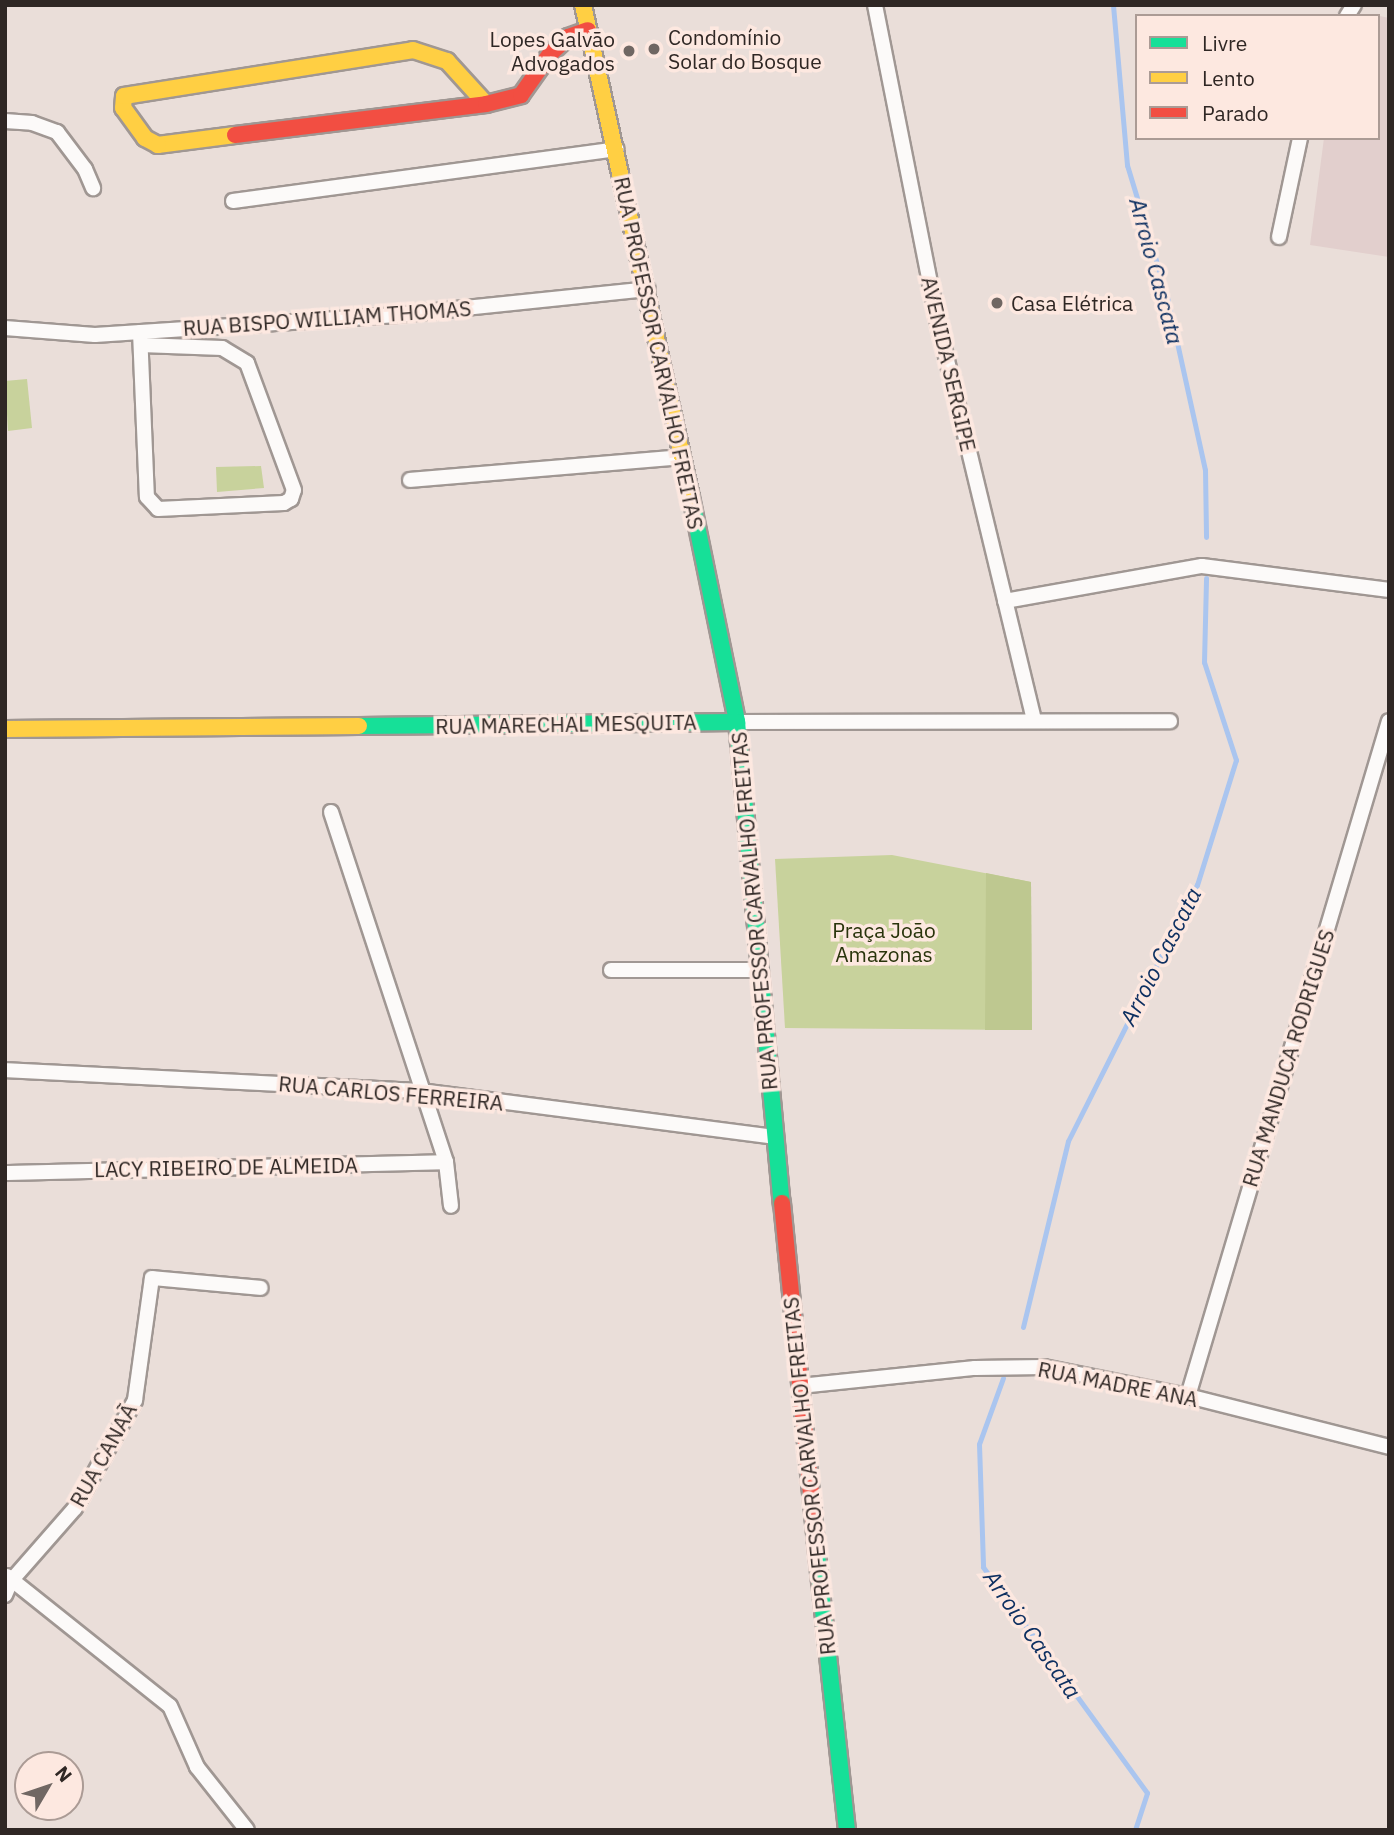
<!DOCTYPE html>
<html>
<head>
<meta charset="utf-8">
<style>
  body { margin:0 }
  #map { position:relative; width:1394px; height:1835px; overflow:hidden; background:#eaded9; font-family:"IBM Plex Sans",sans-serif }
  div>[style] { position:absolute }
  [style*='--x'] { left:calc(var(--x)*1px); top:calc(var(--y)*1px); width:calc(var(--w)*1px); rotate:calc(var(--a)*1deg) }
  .education>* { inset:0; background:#e2cfcd }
  .green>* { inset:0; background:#c8d29c }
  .forest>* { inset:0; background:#bec890 }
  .stream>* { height:5px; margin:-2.5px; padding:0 2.5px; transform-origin:2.5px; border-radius:2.5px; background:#aac5ef }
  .roads { filter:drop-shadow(2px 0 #a09793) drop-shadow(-2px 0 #a09793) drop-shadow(0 2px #a09793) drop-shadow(0 -2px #a09793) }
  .street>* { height:14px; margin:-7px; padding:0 7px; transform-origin:7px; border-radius:7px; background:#fcfaf9 }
  .fast>* { height:16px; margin:-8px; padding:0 8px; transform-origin:8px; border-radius:8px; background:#16e098 }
  .slow>* { height:16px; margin:-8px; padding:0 8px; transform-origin:8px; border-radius:8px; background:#ffcf43 }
  .jam>* { height:16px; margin:-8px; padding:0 8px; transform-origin:8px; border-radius:8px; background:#f24e42 }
  .dots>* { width:19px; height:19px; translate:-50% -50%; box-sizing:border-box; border:4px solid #fde8e0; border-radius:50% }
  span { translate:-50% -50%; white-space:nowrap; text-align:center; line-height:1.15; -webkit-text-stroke:7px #fde8e0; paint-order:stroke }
  .poi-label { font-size:21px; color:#2f2724 }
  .left { translate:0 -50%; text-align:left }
  .right { translate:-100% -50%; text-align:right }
  .street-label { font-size:21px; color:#2f2724 }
  .park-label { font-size:21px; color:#29340b }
  .water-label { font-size:23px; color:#0e3061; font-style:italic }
  .frame { position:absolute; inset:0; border:7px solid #2f2724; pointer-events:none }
  .legend { position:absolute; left:1135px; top:14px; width:245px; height:126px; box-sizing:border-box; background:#fde8e0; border:2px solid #ab9b95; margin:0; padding:9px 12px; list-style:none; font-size:21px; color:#2f2724 }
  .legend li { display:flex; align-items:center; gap:14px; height:35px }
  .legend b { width:35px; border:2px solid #ab9b95 }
  .north { position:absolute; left:14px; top:1751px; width:70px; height:70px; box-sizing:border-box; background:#fde8e0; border:2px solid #ab9b95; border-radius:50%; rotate:51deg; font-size:19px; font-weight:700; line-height:28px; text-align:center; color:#2f2724 }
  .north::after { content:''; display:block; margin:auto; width:24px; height:32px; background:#706763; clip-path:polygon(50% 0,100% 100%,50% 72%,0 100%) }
</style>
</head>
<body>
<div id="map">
  <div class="education">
    <div style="clip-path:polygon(1380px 16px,1389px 18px,1389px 257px,1310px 245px,1324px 138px,1378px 138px)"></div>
  </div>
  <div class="green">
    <div style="clip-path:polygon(27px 379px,32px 428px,8px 431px,5px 381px)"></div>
    <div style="clip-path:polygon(261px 466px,264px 488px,217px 492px,216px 467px)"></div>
    <div style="clip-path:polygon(892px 855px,1031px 882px,1032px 1030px,785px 1028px,775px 859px)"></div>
  </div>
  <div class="forest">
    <div style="clip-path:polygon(986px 873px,1031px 882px,1032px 1030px,985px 1030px)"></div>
  </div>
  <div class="stream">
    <div style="--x:1113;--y:5;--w:161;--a:85"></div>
    <div style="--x:1127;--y:165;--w:138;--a:73.1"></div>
    <div style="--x:1167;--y:297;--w:177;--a:77.6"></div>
    <div style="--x:1205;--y:470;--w:67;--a:89.1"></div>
    <div style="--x:1023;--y:1327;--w:191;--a:-76.4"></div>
    <div style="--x:1068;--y:1141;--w:287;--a:-63.3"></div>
    <div style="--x:1197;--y:885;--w:131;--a:-72.7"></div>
    <div style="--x:1236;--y:760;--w:103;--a:-108.1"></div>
    <div style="--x:1204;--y:662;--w:84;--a:-88.6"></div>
    <div style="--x:1003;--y:1378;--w:70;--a:110"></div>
    <div style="--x:979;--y:1444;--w:123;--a:88.1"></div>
    <div style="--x:983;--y:1567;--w:279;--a:54"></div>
    <div style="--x:1147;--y:1793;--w:39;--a:108"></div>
  </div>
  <div class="roads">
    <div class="street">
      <div style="--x:875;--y:5;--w:324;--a:78.8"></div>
      <div style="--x:938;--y:323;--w:408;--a:76.4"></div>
      <div style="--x:1347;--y:16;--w:13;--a:-58"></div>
      <div style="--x:5;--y:121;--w:27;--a:4"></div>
      <div style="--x:32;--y:123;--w:27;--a:20"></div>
      <div style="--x:57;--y:132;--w:46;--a:52.9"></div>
      <div style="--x:85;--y:169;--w:21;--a:67"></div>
      <div style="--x:233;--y:201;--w:387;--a:-7.7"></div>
      <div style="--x:1279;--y:237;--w:101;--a:-78"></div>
      <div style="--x:5;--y:328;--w:90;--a:4.4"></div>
      <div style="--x:95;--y:335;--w:303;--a:-3.8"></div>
      <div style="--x:397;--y:315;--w:252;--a:-5.9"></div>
      <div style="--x:140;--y:332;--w:165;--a:87.6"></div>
      <div style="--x:147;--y:497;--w:16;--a:47"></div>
      <div style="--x:158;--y:509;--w:126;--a:-2.7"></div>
      <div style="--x:284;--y:503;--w:8;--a:-30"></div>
      <div style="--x:291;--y:499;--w:9;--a:-72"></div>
      <div style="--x:294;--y:490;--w:135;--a:-110.3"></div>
      <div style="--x:247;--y:363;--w:29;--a:-149"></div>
      <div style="--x:222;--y:348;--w:81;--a:-177.9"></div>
      <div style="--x:410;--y:480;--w:273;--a:-4.8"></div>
      <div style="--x:1005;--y:601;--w:200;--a:-10.1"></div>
      <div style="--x:1202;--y:566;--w:189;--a:7.3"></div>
      <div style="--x:737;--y:722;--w:433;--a:-0.1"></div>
      <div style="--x:331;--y:812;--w:368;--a:71.8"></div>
      <div style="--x:446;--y:1162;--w:44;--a:83.5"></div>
      <div style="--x:611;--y:970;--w:148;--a:0"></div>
      <div style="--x:5;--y:1070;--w:417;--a:2.9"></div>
      <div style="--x:421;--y:1091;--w:357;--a:7.4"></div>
      <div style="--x:5;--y:1173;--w:441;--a:-1.4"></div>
      <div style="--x:800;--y:1386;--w:176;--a:-5.9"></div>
      <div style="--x:975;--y:1368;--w:69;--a:-0.8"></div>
      <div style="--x:1044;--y:1367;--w:147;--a:11.4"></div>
      <div style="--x:1188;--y:1396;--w:207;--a:14.2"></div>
      <div style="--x:1188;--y:1396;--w:704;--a:-73.42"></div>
      <div style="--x:7;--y:1576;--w:208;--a:38.6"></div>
      <div style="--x:170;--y:1706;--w:67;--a:66.1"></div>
      <div style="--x:197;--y:1767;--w:80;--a:51.6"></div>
      <div style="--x:5;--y:1595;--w:15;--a:-67"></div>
      <div style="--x:11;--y:1581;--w:97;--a:-48.8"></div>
      <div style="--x:75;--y:1508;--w:124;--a:-60.9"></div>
      <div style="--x:135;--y:1400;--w:123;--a:-82.1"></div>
      <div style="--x:152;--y:1278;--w:109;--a:5.2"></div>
    </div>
    <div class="fast">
      <div style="--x:691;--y:497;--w:230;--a:78.4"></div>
      <div style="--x:737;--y:722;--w:483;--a:84.7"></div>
      <div style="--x:359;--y:726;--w:378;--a:-0.6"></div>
      <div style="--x:816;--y:1545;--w:287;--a:83.8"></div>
    </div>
    <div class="slow">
      <div style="--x:583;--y:5;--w:504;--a:77.62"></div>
      <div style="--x:235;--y:135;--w:78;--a:172.6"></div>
      <div style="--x:158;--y:145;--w:15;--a:-152"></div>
      <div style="--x:145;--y:138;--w:37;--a:-126"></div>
      <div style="--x:123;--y:108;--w:12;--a:-85"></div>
      <div style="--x:124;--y:96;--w:293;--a:-9"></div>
      <div style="--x:413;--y:50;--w:36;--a:18"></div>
      <div style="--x:447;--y:61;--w:58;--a:47.8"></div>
      <div style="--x:5;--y:729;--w:354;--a:-0.5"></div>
    </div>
    <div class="jam">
      <div style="--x:235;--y:135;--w:253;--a:-7"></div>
      <div style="--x:486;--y:104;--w:36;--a:-14"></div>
      <div style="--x:521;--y:95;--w:50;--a:-54.7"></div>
      <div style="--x:550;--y:54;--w:25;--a:-43"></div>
      <div style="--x:568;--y:37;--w:21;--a:-19"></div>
      <div style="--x:782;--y:1203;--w:344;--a:84.3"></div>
    </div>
  </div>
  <div class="dots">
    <div style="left:654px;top:49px;background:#706763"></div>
    <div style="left:629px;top:51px;background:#706763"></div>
    <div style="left:997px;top:303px;background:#706763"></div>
  </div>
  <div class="poi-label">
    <span class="left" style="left:668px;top:49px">Condomínio<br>Solar do Bosque</span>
    <span class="right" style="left:615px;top:51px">Lopes Galvão<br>Advogados</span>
    <span class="left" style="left:1011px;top:303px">Casa Elétrica</span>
  </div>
  <div class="street-label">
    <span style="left:327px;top:318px;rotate:-4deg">RUA BISPO WILLIAM THOMAS</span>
    <span style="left:659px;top:353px;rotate:78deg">RUA PROFESSOR CARVALHO FREITAS</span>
    <span style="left:949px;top:364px;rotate:77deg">AVENIDA SERGIPE</span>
    <span style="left:566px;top:724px;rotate:-1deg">RUA MARECHAL MESQUITA</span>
    <span style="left:754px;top:911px;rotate:-95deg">RUA PROFESSOR CARVALHO FREITAS</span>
    <span style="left:1288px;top:1058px;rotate:-73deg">RUA MANDUCA RODRIGUES</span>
    <span style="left:391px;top:1093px;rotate:5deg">RUA CARLOS FERREIRA</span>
    <span style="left:226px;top:1167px;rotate:-1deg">LACY RIBEIRO DE ALMEIDA</span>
    <span style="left:1118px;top:1384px;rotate:11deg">RUA MADRE ANA</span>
    <span style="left:103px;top:1455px;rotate:-61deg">RUA CANAÃ</span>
    <span style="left:809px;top:1476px;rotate:-96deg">RUA PROFESSOR CARVALHO FREITAS</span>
  </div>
  <div class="park-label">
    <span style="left:884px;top:942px">Praça João<br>Amazonas</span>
  </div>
  <div class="water-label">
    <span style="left:1157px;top:271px;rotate:75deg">Arroio Cascata</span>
    <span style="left:1160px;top:956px;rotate:-63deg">Arroio Cascata</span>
    <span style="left:1033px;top:1634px;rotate:55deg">Arroio Cascata</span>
  </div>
  <div class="frame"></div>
  <ul class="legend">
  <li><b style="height:9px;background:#16e098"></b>Livre</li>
  <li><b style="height:9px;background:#ffcf43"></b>Lento</li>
  <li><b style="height:9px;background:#f24e42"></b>Parado</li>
  </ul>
  <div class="north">N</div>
</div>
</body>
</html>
